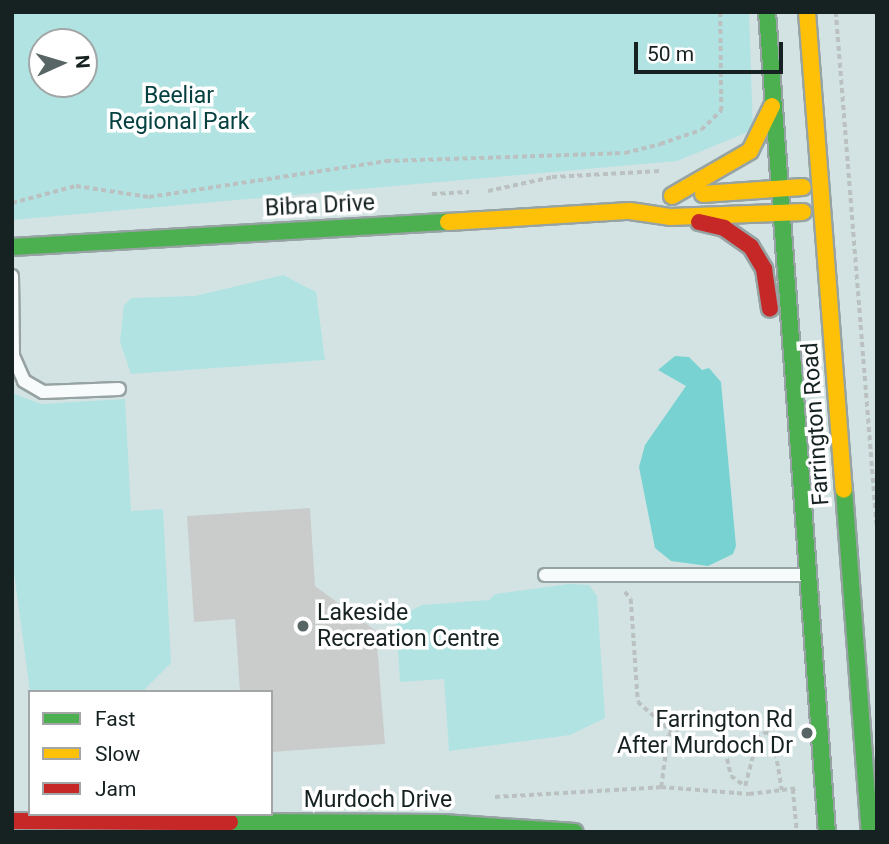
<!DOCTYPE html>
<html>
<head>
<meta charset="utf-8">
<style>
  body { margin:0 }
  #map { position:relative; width:889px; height:844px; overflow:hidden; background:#d3e3e3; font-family:Roboto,sans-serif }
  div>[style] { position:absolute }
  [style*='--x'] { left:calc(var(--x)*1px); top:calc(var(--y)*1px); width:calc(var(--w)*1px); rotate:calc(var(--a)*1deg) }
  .green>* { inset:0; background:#b1e3e2 }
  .water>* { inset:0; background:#79d2d2 }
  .building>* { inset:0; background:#cacccc }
  .path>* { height:3.5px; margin-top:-1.75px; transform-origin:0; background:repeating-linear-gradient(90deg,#bbc1c1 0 5px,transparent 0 8.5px) }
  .roads { filter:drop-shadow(2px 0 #97a3a3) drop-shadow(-2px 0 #97a3a3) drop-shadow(0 2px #97a3a3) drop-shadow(0 -2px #97a3a3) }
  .lane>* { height:12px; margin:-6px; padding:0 6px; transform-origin:6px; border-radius:6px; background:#f8fbfb }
  .fast>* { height:16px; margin:-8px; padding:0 8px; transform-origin:8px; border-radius:8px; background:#4caf50 }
  .slow>* { height:16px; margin:-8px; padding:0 8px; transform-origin:8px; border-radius:8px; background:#ffc107 }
  .jam>* { height:16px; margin:-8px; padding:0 8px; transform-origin:8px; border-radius:8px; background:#c62828 }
  .dots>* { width:19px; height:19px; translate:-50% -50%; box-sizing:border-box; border:4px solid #fff; border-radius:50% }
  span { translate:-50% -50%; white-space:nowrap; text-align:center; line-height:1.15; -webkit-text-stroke:7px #fff; paint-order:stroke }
  .park-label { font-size:23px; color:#064040 }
  .street-label { font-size:23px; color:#162121 }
  .poi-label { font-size:23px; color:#162121 }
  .left { translate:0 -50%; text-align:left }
  .right { translate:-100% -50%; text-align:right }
  .frame { position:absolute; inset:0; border:14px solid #162121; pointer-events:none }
  .legend { position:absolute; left:28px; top:690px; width:245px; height:126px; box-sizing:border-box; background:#fff; border:2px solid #a2a6a6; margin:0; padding:9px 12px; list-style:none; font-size:21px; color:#162121 }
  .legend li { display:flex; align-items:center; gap:14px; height:35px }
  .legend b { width:35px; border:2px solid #a2a6a6 }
  .north { position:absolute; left:28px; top:28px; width:70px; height:70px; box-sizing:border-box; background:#fff; border:2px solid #a2a6a6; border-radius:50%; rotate:86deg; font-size:19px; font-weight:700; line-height:28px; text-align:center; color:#162121 }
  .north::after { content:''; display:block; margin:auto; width:24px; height:32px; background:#586565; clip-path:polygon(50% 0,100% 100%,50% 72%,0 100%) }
  .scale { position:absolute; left:634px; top:42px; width:149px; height:32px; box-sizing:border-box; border:4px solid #162121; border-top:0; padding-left:9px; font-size:21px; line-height:24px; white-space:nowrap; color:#162121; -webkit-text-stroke:5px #fff; paint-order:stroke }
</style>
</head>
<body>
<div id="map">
  <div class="green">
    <div style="clip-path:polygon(evenodd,12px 12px,749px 12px,753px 130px,677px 161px,12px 220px,12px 12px,42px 42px,84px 42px,84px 84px,42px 84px,42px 42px)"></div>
    <div style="clip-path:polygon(283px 275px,316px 292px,325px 360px,131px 374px,120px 342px,124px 305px,131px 298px,195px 296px)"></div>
    <div style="clip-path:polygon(12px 393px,41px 404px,125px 399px,131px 511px,163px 509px,171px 663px,142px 692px,30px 692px,12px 557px)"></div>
    <div style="clip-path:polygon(569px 584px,589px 585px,597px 596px,605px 718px,570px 735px,449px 751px,444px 679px,400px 682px,396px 618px,422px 605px,489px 600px,495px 594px)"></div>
  </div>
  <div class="water">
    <div style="clip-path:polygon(675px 356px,689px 357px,702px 370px,709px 368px,721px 382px,736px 546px,733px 554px,708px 566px,671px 561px,655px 548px,639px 467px,645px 445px,686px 386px,658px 370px)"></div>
  </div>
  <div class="building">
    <div style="clip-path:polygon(310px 508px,315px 586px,376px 631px,385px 744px,271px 752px,271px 692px,240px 692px,235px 619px,194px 622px,187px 516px)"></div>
  </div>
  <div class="path">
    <div style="--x:836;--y:12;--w:518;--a:85.46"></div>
    <div style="--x:876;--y:12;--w:3;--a:72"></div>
    <div style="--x:488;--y:191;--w:66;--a:-12.3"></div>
    <div style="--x:552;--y:177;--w:108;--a:-3.2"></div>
    <div style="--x:432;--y:194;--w:37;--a:-3"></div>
    <div style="--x:12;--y:203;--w:66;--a:-14.9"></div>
    <div style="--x:76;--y:186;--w:74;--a:8.6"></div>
    <div style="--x:149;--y:197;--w:240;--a:-8.6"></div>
    <div style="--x:386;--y:161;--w:239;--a:-1.9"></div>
    <div style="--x:625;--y:153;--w:36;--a:-14"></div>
    <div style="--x:660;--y:144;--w:43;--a:-18.9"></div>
    <div style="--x:701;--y:130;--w:28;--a:-44"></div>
    <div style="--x:721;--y:111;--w:99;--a:-90.6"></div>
    <div style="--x:625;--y:592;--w:9;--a:49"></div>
    <div style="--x:631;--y:599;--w:103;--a:86.1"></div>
    <div style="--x:638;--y:702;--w:44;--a:41.3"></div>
    <div style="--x:661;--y:787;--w:52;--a:-82.3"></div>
    <div style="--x:668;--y:735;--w:31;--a:-29"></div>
    <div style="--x:695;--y:720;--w:30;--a:27"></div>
    <div style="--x:722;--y:734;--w:43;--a:77.9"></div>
    <div style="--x:731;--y:776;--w:17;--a:36"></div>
    <div style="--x:745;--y:786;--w:48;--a:-75.4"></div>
    <div style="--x:757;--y:740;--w:12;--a:-42"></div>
    <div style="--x:766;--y:732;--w:8;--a:30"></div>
    <div style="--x:773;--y:736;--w:55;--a:80.5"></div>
    <div style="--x:782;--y:790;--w:16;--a:-7"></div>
    <div style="--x:793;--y:789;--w:43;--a:84.7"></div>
    <div style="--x:495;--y:797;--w:166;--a:-3.4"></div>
    <div style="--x:661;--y:787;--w:88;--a:4.5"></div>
    <div style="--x:749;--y:794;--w:33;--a:-7"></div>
  </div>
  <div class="roads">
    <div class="lane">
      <div style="--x:12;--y:276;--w:80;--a:89.3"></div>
      <div style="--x:13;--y:356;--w:27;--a:66"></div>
      <div style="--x:24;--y:381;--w:22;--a:30"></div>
      <div style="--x:43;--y:392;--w:76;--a:-2.3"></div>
      <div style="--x:545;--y:575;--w:264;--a:0"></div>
    </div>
    <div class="fast">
      <div style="--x:767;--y:12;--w:822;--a:85.82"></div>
      <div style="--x:12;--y:247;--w:437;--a:-3.3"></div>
      <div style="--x:844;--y:490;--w:343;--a:85.7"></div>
      <div style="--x:230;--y:822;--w:213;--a:0.3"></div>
      <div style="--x:443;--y:823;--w:132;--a:3.9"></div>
    </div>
    <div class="slow">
      <div style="--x:807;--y:12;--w:479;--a:85.6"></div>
      <div style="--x:703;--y:194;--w:100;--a:-4"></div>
      <div style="--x:672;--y:196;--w:90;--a:-30"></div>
      <div style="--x:750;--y:151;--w:50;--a:-63.9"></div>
      <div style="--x:448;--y:222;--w:182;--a:-3.5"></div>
      <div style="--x:630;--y:211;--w:40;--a:8.5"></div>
      <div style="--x:670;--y:217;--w:133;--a:-2.2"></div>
    </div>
    <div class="jam">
      <div style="--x:699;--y:222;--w:26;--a:13"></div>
      <div style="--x:724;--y:228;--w:33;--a:35"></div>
      <div style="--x:751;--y:247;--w:26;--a:59"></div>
      <div style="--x:764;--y:269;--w:40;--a:81.5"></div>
      <div style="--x:12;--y:821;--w:218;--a:0.3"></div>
    </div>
  </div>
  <div class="dots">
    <div style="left:303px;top:626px;background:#586565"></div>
    <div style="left:807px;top:733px;background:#586565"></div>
  </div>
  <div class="park-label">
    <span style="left:179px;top:109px">Beeliar<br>Regional Park</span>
  </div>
  <div class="street-label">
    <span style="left:320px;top:206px;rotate:-3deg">Bibra Drive</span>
    <span style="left:816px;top:424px;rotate:-94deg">Farrington Road</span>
    <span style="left:378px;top:800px">Murdoch Drive</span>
  </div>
  <div class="poi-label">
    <span class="left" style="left:317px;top:626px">Lakeside<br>Recreation Centre</span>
    <span class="right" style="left:793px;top:733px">Farrington Rd<br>After Murdoch Dr</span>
  </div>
  <div class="frame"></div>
  <ul class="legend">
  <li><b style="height:9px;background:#4caf50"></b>Fast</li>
  <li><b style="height:9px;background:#ffc107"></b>Slow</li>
  <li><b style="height:9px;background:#c62828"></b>Jam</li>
  </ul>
  <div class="north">N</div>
  <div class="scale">50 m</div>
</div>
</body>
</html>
